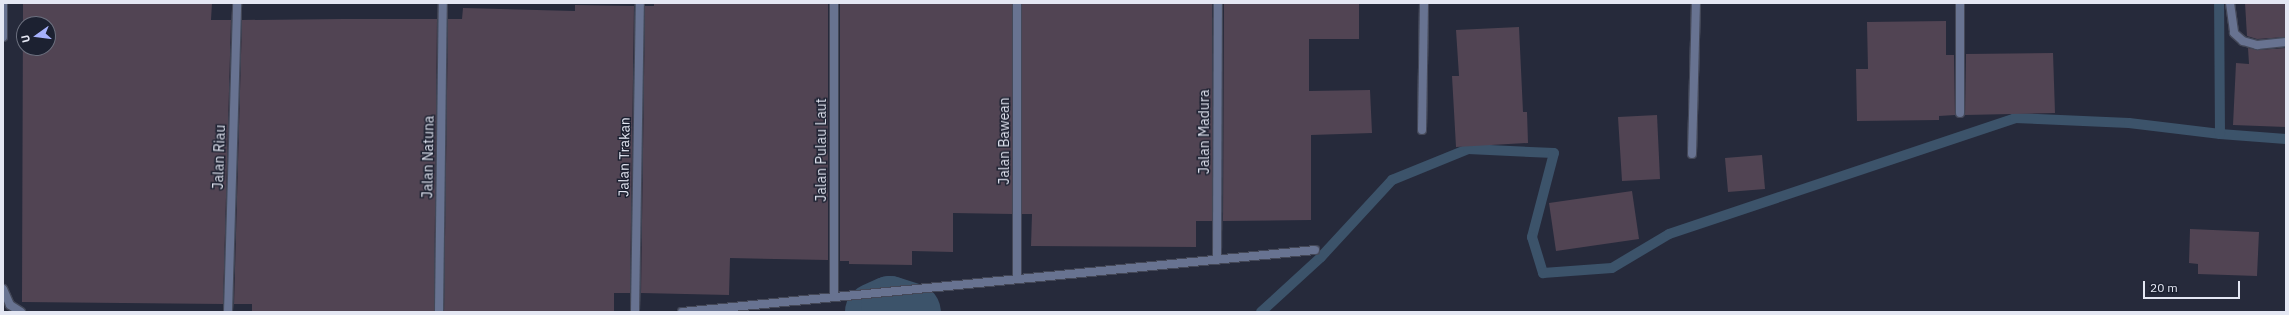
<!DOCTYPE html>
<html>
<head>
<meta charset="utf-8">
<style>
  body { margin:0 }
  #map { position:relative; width:2289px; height:315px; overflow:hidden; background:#262a3b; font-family:"IBM Plex Sans",sans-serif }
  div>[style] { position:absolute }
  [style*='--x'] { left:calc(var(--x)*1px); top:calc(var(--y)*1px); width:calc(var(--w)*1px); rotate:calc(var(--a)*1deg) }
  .stream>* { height:10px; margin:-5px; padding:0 5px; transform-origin:5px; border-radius:5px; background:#3c536a }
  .river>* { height:58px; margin:-29px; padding:0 29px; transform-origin:29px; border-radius:29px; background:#3c536a }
  .building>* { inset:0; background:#514453 }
  .roads { filter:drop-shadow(1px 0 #444858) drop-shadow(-1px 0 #444858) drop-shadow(0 1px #444858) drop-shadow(0 -1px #444858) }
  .minor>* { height:8px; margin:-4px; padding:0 4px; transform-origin:4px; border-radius:4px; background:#687391 }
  span { translate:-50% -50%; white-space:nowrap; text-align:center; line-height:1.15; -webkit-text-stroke:3px #1c2131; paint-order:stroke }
  .street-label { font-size:14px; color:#e4e7f3 }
  .frame { position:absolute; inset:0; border:4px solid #e4e7f3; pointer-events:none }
  .north { position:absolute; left:16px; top:16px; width:40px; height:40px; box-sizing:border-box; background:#1c2131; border:1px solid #6c707f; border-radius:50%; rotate:256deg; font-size:11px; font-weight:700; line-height:16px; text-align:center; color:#e4e7f3 }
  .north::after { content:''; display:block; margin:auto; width:14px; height:18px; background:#a6b1fc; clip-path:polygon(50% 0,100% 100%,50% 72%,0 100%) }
  .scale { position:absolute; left:2143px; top:281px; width:97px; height:18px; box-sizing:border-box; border:2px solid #e4e7f3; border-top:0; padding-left:5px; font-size:12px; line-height:14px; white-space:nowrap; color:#e4e7f3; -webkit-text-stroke:3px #1c2131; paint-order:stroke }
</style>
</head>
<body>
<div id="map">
  <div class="stream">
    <div style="--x:2220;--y:134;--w:66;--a:4.3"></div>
    <div style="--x:1261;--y:312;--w:81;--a:-42.5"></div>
    <div style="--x:1321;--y:257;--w:105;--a:-47.3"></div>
    <div style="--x:1392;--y:180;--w:82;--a:-22.2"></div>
    <div style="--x:1468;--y:149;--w:86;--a:2.7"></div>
    <div style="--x:1554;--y:153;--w:87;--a:104.7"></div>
    <div style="--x:1532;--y:237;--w:38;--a:73"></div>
    <div style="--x:1543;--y:273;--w:69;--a:-4.1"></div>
    <div style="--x:1612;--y:268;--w:66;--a:-30.8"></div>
    <div style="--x:1669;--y:234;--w:365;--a:-18.5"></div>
    <div style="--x:2015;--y:118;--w:114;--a:2.5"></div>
    <div style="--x:2129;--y:123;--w:92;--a:6.9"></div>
    <div style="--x:2220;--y:134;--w:131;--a:-90.4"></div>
  </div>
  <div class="river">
    <div style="--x:874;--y:312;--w:17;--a:-24"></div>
    <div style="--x:890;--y:305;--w:23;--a:18"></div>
  </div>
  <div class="building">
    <div style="clip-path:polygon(evenodd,23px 3px,212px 3px,211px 20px,231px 20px,223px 304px,22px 302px,23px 3px,24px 24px,48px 24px,48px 48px,24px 48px,24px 24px)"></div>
    <div style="clip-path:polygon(654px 3px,828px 3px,828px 260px,730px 258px,729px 295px,641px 293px,645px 6px,654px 6px)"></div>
    <div style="clip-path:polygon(840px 3px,1012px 3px,1012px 214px,953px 213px,953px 252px,912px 251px,912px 265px,849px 264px,849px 261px,840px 261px)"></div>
    <div style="clip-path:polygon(1022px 3px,1212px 3px,1212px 221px,1196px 221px,1196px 247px,1031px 246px,1032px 214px,1022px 214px)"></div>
    <div style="clip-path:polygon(1224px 3px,1359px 3px,1359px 39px,1309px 39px,1309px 91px,1370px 90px,1372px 133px,1311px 135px,1311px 220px,1223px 221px)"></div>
    <div style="clip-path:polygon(2245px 3px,2286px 3px,2286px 37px,2257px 39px,2247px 36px)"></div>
    <div style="clip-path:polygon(575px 5px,634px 6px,630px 293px,614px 293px,614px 312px,444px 312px,448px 19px,462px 19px,463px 8px,575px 11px)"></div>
    <div style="clip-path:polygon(344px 19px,437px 19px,434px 312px,252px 312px,252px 304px,234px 304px,242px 20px)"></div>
    <div style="clip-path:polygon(1946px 21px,1946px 55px,1954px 55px,1955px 115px,1939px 116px,1939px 120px,1857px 121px,1856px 69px,1868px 69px,1867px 22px)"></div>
    <div style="clip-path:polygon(1519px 27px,1523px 112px,1527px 112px,1528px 143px,1456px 147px,1452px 76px,1459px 76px,1456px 30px)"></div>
    <div style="clip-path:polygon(2248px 48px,2258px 50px,2286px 48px,2286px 127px,2233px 125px,2236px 63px,2249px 64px)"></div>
    <div style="clip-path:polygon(2053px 53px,2055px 113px,1965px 115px,1966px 54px)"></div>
    <div style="clip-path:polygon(1657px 115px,1660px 179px,1622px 181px,1618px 117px)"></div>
    <div style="clip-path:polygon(1762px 155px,1765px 189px,1728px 192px,1725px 158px)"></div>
    <div style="clip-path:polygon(1632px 191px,1639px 239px,1556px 251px,1549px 203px)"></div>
    <div style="clip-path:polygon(2190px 229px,2259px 232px,2257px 276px,2198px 274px,2198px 264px,2189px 263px)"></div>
  </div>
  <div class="roads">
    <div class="minor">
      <div style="--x:834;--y:3;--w:294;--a:90"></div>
      <div style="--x:1017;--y:3;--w:276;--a:90"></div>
      <div style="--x:2230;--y:3;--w:30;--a:82"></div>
      <div style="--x:2234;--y:33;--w:12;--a:42"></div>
      <div style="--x:2243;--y:41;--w:15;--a:16"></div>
      <div style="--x:2257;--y:45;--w:29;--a:-6"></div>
      <div style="--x:3;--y:37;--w:34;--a:-90"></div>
      <div style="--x:1960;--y:113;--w:110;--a:-90"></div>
      <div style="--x:1422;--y:130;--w:127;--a:-89.1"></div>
      <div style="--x:1692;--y:154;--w:151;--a:-88.5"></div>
      <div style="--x:1217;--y:260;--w:257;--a:-89.8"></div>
      <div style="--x:3;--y:289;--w:17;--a:66"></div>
      <div style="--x:10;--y:305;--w:13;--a:32"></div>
      <div style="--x:228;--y:312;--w:309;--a:-88.3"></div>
      <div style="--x:439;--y:312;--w:309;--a:-89.3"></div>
      <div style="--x:635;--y:312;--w:309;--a:-89.1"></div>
      <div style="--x:682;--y:312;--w:636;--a:-5.59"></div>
    </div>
  </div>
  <div class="street-label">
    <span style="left:1204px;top:132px;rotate:-90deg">Jalan Madura</span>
    <span style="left:1004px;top:141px;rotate:-90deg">Jalan Bawean</span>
    <span style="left:821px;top:150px;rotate:-90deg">Jalan Pulau Laut</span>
    <span style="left:219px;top:157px;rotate:-88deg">Jalan Riau</span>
    <span style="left:428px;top:157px;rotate:-89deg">Jalan Natuna</span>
    <span style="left:624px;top:157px;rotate:-89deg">Jalan Trakan</span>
  </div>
  <div class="frame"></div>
  <div class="north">U</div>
  <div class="scale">20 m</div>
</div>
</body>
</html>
